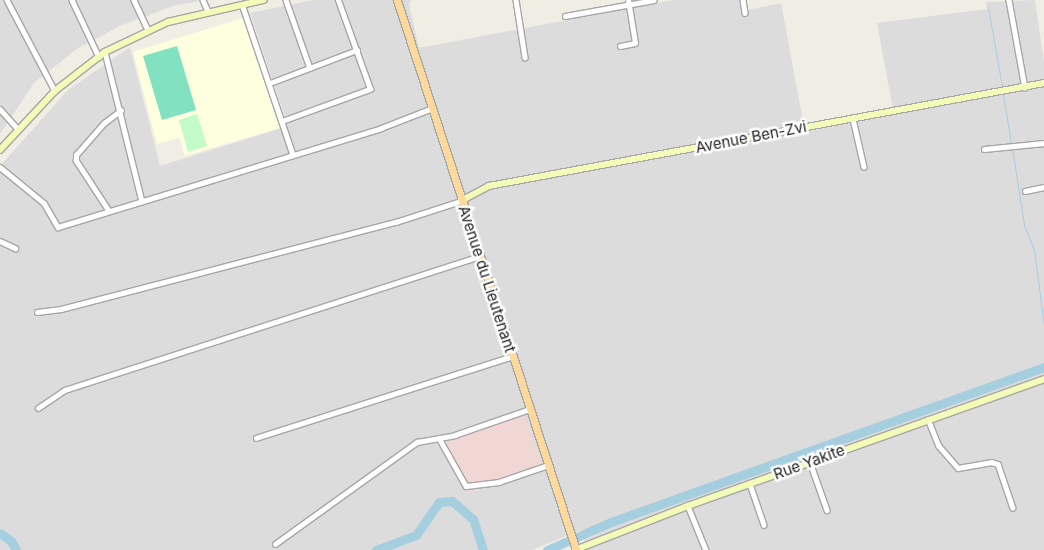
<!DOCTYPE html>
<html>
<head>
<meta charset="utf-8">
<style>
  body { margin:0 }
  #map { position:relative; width:1044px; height:550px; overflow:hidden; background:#f0ede5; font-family:Inter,sans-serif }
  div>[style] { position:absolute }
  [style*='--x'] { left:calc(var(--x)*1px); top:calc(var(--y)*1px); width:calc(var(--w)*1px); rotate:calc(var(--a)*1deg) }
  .residential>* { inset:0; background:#dddcdc }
  .commercial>* { inset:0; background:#f1d7d4 }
  .education>* { inset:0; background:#fdffdf }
  .park>* { inset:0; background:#c2fbc9 }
  .pitch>* { inset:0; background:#81e1c1 }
  .stream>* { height:1px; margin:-0.5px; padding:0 0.5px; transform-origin:0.5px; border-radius:0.5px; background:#a5cfdf }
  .river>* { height:9px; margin:-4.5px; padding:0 4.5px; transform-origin:4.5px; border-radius:4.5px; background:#a5cfdf }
  .roads { filter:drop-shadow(1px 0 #a6a6a6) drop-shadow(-1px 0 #a6a6a6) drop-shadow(0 1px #a6a6a6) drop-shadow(0 -1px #a6a6a6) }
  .street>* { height:4.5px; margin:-2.25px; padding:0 2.25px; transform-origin:2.25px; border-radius:2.25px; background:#fff }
  .secondary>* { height:5.5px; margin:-2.75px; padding:0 2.75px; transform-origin:2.75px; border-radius:2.75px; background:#f4fbb8 }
  .primary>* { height:7px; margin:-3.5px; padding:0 3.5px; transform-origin:3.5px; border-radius:3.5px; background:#fed99c }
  span { translate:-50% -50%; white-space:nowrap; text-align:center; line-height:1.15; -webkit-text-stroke:5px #fff; paint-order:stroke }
  .street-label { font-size:15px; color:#1f1f1f }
</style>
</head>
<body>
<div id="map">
  <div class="residential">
    <div style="clip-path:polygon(0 0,206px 0,176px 5px,122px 25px,78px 48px,34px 83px,0 134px)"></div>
    <div style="clip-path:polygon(313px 0,411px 0,409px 5px,419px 48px,674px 0,739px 0,742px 11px,781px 3px,805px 132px,894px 115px,877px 23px,987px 9px,986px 2px,1035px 0,1044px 62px,1044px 550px,588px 550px,581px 530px,532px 550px,0 550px,0 166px,68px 90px,130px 47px,160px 166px,288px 126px,250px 13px)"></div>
  </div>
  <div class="commercial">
    <div style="clip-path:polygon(524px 414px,543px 468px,469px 493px,441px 442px)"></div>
  </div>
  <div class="education">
    <div style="clip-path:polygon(243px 18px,280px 128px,185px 156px,179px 138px,157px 144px,133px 52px)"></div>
  </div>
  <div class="park">
    <div style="clip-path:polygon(197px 114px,207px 146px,188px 152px,179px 120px)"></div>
  </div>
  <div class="pitch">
    <div style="clip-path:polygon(177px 46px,196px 110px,162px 120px,143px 56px)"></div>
  </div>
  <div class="stream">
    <div style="--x:988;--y:7;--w:80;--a:80"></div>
    <div style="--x:1003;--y:94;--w:51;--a:80.9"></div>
    <div style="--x:1012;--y:148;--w:78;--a:81.1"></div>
    <div style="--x:1024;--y:225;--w:27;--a:68"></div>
    <div style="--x:1034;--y:250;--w:77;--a:82.5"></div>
  </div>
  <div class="river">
    <div style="--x:0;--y:533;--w:14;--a:36"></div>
    <div style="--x:11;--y:541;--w:10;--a:61"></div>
    <div style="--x:376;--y:550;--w:43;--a:-20.6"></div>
    <div style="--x:416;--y:535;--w:40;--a:-55.1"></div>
    <div style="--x:439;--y:502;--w:13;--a:-4"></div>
    <div style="--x:452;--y:501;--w:28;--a:41"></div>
    <div style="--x:473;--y:519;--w:33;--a:72"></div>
    <div style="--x:547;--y:550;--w:70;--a:-23.6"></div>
    <div style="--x:611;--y:522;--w:460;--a:-19.7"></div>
  </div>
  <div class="roads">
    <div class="street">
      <div style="--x:7;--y:0;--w:103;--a:62.2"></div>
      <div style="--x:72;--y:0;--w:63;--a:64.7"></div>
      <div style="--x:134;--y:0;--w:33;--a:65"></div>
      <div style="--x:203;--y:0;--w:12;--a:66"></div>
      <div style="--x:286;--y:0;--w:72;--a:70.6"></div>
      <div style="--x:516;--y:0;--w:58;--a:81"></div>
      <div style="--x:743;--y:0;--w:13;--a:81"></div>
      <div style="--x:1009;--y:0;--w:89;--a:79.7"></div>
      <div style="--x:242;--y:4;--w:159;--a:71.3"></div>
      <div style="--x:565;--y:16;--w:90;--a:-10.2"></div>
      <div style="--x:620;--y:46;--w:15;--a:-11"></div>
      <div style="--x:635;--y:43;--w:44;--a:-99.2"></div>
      <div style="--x:105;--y:52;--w:154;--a:76.1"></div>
      <div style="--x:270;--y:83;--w:93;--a:-20.8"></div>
      <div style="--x:0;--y:109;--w:25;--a:48"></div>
      <div style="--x:853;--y:119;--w:49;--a:77.1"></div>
      <div style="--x:282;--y:121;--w:94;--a:-20"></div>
      <div style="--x:370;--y:89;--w:95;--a:-109.8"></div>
      <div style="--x:984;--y:149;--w:60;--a:-5.7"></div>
      <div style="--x:0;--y:167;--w:57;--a:39.3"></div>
      <div style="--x:44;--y:203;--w:28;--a:60"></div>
      <div style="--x:58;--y:227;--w:338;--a:-17"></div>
      <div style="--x:381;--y:128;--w:53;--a:-21.2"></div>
      <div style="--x:1025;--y:191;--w:19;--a:-12"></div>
      <div style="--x:108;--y:210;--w:59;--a:-123.1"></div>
      <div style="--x:76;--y:161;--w:6;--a:-90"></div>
      <div style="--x:76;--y:155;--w:43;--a:-48.8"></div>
      <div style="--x:104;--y:123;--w:21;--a:-37"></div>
      <div style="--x:0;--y:241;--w:17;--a:25"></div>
      <div style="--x:37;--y:312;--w:24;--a:-7"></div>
      <div style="--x:61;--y:309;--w:346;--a:-14.6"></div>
      <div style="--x:396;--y:222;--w:68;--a:-17.9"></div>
      <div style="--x:38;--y:408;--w:32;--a:-34"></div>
      <div style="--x:65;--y:390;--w:436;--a:-17.9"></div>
      <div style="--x:928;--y:419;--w:29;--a:68"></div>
      <div style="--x:939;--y:446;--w:29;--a:49"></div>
      <div style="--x:958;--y:468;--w:34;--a:-10"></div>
      <div style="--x:991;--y:462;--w:7;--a:16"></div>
      <div style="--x:998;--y:464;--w:46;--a:71.2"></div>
      <div style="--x:256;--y:438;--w:270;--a:-17.7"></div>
      <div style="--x:439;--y:438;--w:55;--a:60.6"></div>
      <div style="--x:466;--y:486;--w:33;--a:-7"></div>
      <div style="--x:499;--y:482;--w:52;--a:-19.1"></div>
      <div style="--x:810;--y:462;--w:51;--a:70.5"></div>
      <div style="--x:750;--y:484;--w:43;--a:71.1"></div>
      <div style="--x:688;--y:506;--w:48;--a:67.8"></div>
      <div style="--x:275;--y:544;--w:175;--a:-35.7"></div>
      <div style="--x:417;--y:442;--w:39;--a:-10"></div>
      <div style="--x:455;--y:435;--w:79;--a:-19.1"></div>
    </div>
    <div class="secondary">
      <div style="--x:0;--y:150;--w:81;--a:-47"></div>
      <div style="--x:55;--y:91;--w:63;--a:-38"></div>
      <div style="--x:105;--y:52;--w:70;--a:-25.5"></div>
      <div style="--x:168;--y:22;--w:98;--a:-13"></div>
      <div style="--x:461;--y:201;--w:32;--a:-28"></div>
      <div style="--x:489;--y:186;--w:564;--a:-10.51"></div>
      <div style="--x:575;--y:550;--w:121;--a:-21.3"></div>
      <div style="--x:688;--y:506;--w:378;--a:-19.6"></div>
    </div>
    <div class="primary">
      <div style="--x:397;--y:0;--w:578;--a:71.97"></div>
    </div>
  </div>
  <div class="street-label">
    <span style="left:751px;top:137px;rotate:-11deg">Avenue Ben-Zvi</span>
    <span style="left:487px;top:279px;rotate:72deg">Avenue du Lieutenant</span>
    <span style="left:809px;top:462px;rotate:-20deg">Rue Yakite</span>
  </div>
</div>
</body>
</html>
